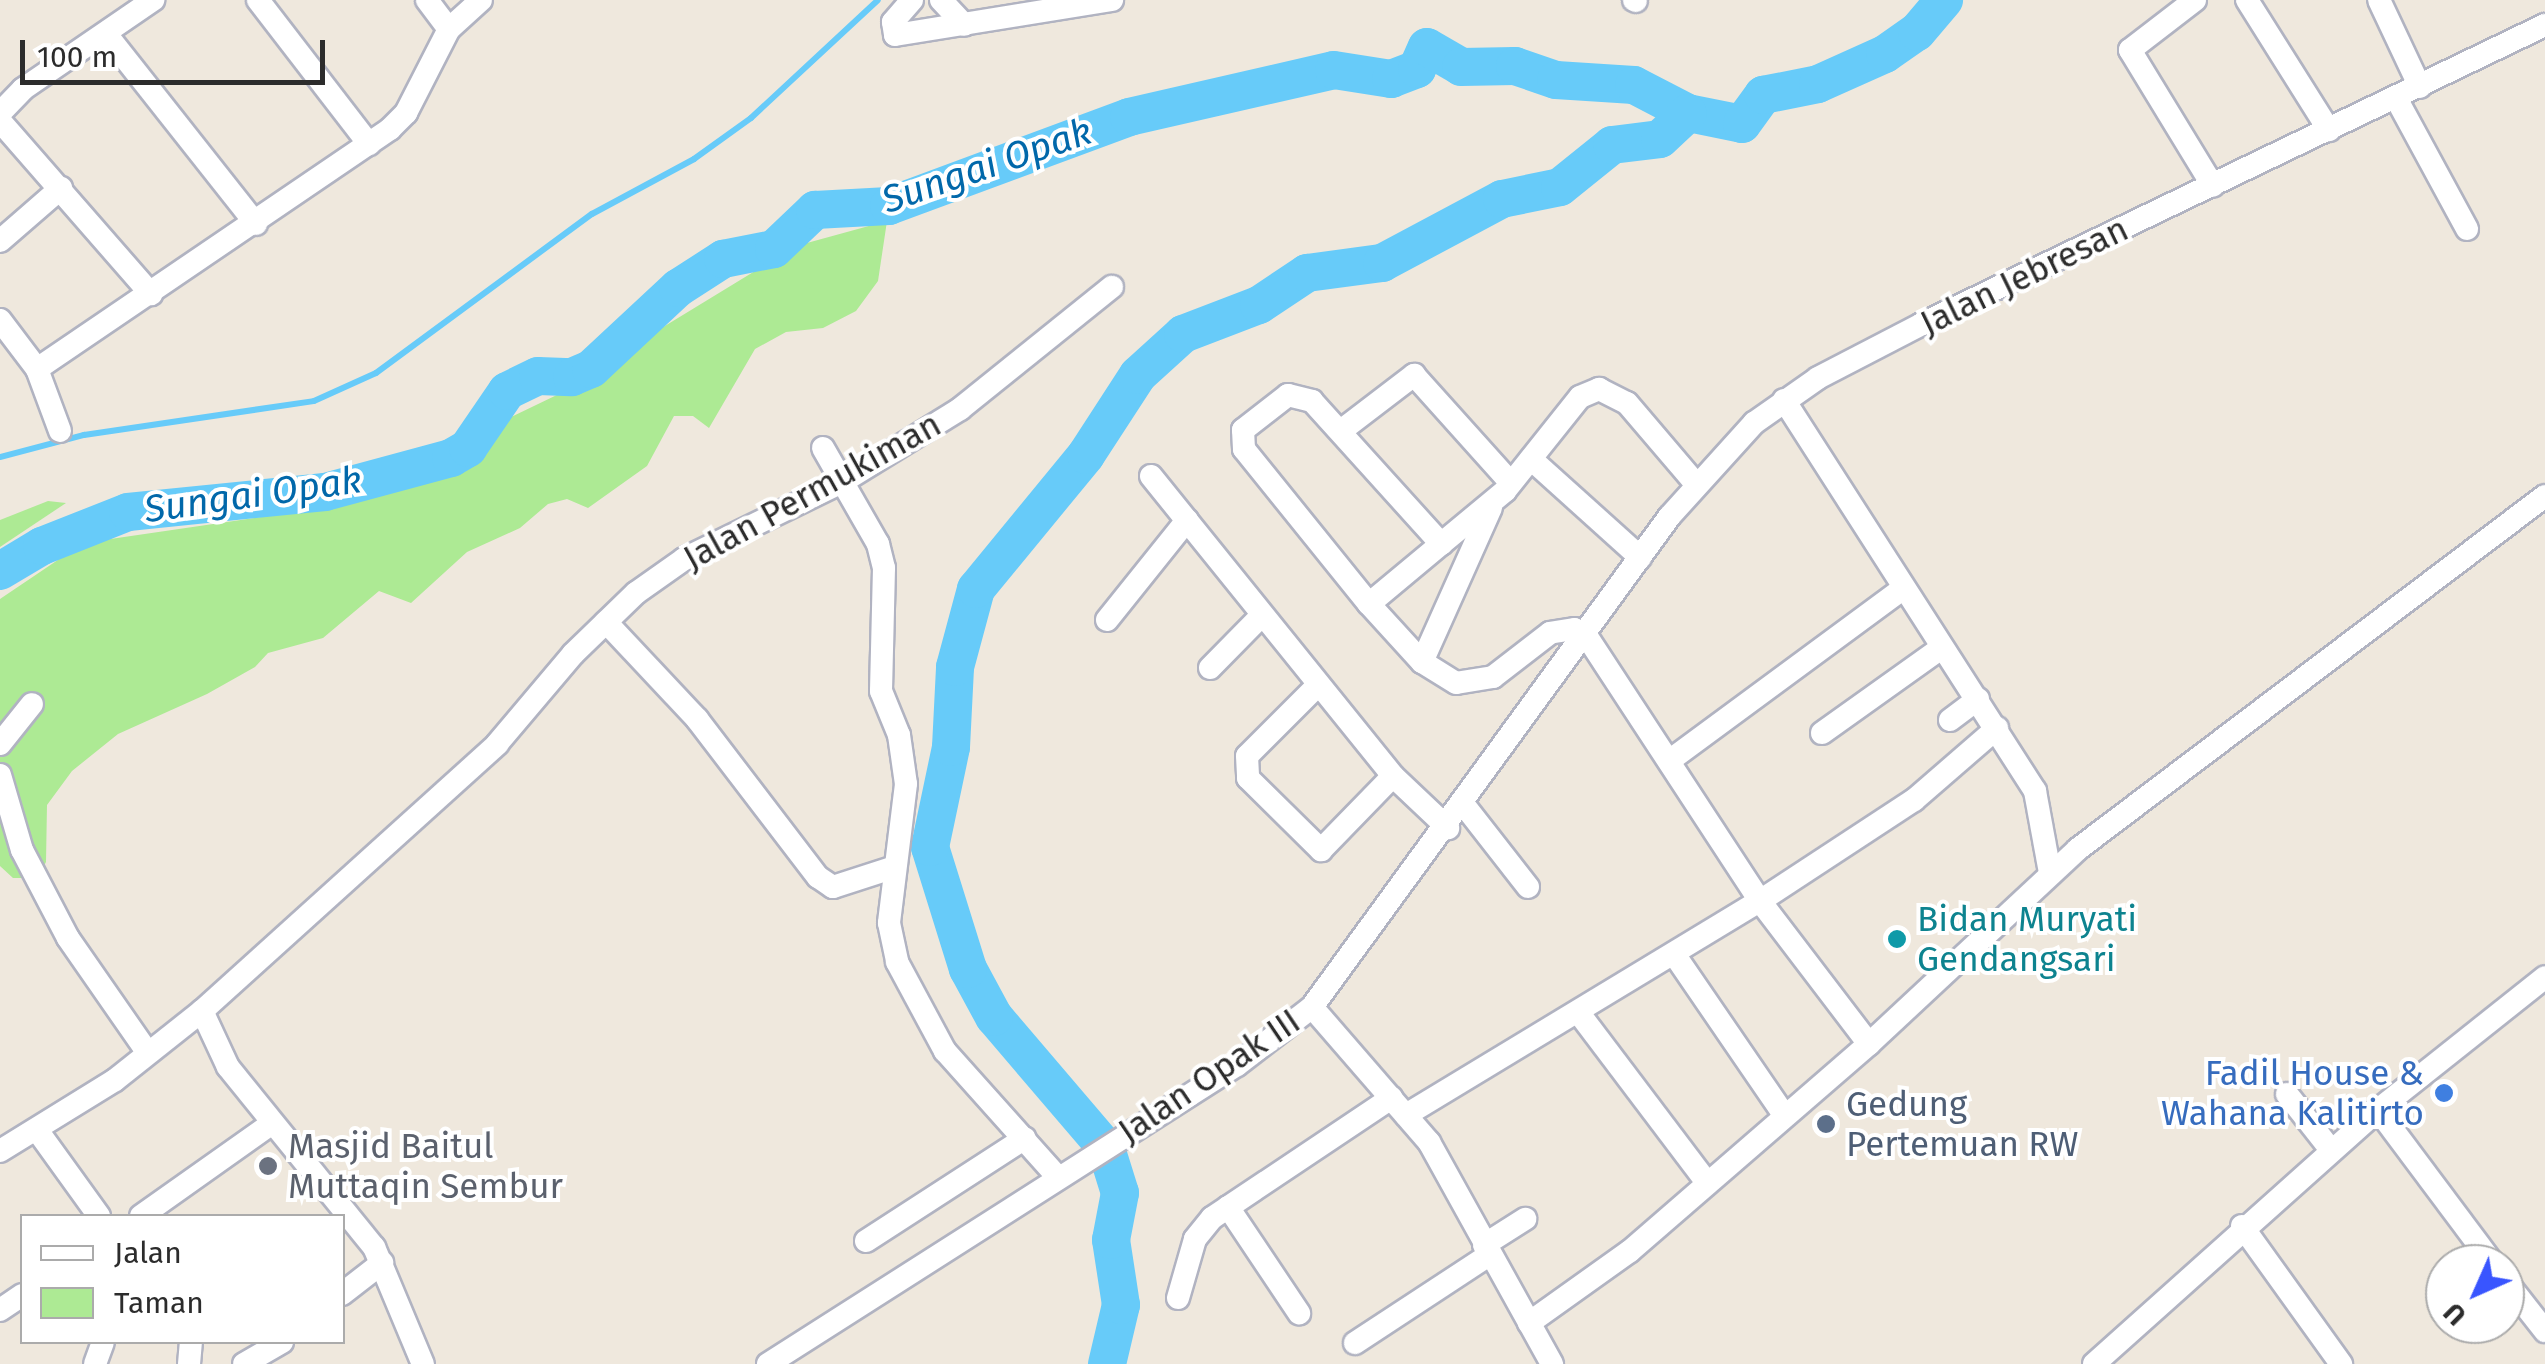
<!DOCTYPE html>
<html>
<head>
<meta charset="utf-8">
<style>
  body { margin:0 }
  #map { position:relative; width:2545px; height:1364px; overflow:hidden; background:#efe8dd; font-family:"Fira Sans",sans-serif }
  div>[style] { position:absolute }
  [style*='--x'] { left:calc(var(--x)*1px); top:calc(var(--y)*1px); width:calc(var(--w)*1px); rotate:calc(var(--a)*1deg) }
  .green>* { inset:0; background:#adea94 }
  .stream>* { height:6px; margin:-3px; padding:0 3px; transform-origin:3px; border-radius:3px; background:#67cbf9 }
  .river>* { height:38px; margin:-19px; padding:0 19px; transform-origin:19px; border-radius:19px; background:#67cbf9 }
  .roads { filter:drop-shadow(2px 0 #b1b3c1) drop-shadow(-2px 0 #b1b3c1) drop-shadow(0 2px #b1b3c1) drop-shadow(0 -2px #b1b3c1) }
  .minor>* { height:22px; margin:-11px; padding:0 11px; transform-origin:11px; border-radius:11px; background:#fff }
  .dots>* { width:28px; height:28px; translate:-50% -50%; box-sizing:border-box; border:5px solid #fff; border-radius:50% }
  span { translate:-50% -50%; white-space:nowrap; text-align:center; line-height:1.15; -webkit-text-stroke:8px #fff; paint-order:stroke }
  .street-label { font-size:35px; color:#2c2c2c }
  .culture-label { font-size:35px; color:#0d838f }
  .left { translate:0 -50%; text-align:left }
  .shop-label { font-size:35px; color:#366cbe }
  .right { translate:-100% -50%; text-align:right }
  .service-label { font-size:35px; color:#4e5e75 }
  .worship-label { font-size:35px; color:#5b616d }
  .water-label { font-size:38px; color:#0168aa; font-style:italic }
  .legend { position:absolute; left:20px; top:1214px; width:325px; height:130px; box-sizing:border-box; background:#fff; border:2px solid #ababab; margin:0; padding:12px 18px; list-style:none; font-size:30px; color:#2c2c2c }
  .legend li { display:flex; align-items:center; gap:20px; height:50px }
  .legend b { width:50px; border:2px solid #ababab }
  .north { position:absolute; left:2425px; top:1244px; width:100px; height:100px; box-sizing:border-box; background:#fff; border:2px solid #ababab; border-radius:50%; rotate:225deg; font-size:28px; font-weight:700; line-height:40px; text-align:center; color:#2c2c2c }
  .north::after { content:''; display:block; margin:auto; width:35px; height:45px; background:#3955ff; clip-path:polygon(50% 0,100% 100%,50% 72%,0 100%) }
  .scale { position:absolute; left:20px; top:40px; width:305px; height:45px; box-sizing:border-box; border:5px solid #2c2c2c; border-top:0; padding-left:12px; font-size:30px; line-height:35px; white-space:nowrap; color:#2c2c2c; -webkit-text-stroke:8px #fff; paint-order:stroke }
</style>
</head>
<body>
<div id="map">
  <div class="green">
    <div style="clip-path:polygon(887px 221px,878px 281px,856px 311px,823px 328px,786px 332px,755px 349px,709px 428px,693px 416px,674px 416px,647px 466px,588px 508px,567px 499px,548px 504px,520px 528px,467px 552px,411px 603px,379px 591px,323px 638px,268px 653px,255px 667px,207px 694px,118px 734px,72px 771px,47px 805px,46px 862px,37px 878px,13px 878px,0 866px,0 599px,83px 543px,322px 508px,615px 367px,655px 332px,796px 246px)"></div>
    <div style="clip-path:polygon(48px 501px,66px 503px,0 547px,0 520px)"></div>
  </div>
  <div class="stream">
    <div style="--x:0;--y:457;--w:87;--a:-14.7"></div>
    <div style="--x:84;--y:435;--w:232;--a:-8.4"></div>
    <div style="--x:314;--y:401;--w:68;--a:-24.3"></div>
    <div style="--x:376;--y:373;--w:268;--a:-36.4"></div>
    <div style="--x:592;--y:214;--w:116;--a:-28.3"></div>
    <div style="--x:694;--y:159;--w:70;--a:-35.7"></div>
    <div style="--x:751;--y:118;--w:173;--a:-42.9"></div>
  </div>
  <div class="river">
    <div style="--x:0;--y:571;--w:49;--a:-30.8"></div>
    <div style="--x:42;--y:546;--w:92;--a:-21.6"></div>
    <div style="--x:128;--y:512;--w:198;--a:-5.8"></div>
    <div style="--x:325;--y:492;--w:131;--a:-15.1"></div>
    <div style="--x:451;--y:458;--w:20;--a:-30"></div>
    <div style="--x:468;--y:448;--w:69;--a:-55.6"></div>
    <div style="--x:507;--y:391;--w:34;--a:-26"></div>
    <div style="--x:538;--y:376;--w:34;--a:2"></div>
    <div style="--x:572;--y:377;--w:21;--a:-23"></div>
    <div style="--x:591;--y:369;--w:119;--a:-43"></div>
    <div style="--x:678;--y:288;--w:54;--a:-32.8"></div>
    <div style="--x:723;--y:259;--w:52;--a:-11.1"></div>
    <div style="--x:774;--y:249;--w:57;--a:-43.6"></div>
    <div style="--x:815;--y:210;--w:74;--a:-3.1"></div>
    <div style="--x:889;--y:206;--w:256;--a:-20.3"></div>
    <div style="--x:1129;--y:117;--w:210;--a:-12.9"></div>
    <div style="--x:1334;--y:70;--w:58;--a:9"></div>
    <div style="--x:1391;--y:79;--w:28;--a:-21"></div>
    <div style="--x:1417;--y:69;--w:24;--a:-66"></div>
    <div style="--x:1427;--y:47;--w:39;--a:30"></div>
    <div style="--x:1461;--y:67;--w:54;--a:-1.1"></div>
    <div style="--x:1515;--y:66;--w:43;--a:18.9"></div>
    <div style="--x:1556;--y:80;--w:78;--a:3.7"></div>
    <div style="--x:1634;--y:85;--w:61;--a:27.4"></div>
    <div style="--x:1688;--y:113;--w:55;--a:11.5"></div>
    <div style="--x:1742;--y:124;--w:36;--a:-54"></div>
    <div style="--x:1763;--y:95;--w:56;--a:-11.3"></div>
    <div style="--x:1818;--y:84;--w:73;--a:-24.1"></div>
    <div style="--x:1885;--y:54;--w:39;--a:-35"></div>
    <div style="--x:1917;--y:32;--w:42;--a:-49.8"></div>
    <div style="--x:1107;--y:1364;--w:61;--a:-76.7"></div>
    <div style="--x:1121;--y:1305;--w:66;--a:-98.7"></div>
    <div style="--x:1111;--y:1240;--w:48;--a:-79.2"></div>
    <div style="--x:1120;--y:1193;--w:47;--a:-107.3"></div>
    <div style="--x:1106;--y:1148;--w:172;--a:-130.5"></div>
    <div style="--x:994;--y:1017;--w:55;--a:-118.4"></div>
    <div style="--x:968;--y:969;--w:128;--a:-107.3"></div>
    <div style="--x:930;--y:847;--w:102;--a:-78.1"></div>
    <div style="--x:951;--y:747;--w:80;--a:-87.1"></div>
    <div style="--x:955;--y:667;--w:81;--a:-74.9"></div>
    <div style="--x:976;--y:589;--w:173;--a:-50.6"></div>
    <div style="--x:1086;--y:455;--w:95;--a:-57"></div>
    <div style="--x:1138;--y:375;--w:61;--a:-42.3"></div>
    <div style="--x:1183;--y:334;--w:81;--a:-20.9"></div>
    <div style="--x:1259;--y:305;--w:58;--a:-33.7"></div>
    <div style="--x:1307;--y:273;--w:76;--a:-7.6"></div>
    <div style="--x:1382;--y:263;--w:136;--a:-28.1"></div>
    <div style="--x:1502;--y:199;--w:59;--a:-11.7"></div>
    <div style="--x:1560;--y:187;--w:67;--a:-38.9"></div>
    <div style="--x:1612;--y:145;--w:48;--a:-7.1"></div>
    <div style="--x:1660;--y:139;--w:38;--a:-43"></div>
  </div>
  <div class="roads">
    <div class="minor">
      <div style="--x:258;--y:0;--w:182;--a:52.4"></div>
      <div style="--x:427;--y:0;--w:36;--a:53"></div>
      <div style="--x:912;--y:0;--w:29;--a:131"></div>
      <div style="--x:893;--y:22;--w:13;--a:81"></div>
      <div style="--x:895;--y:35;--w:220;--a:-9.2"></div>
      <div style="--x:941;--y:0;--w:34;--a:47"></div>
      <div style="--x:1634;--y:0;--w:2;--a:27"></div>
      <div style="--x:2195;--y:0;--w:82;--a:142.4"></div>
      <div style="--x:2130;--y:50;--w:159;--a:58.6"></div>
      <div style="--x:2247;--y:0;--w:154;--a:57.8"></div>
      <div style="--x:2379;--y:0;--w:96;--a:64.8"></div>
      <div style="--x:106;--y:34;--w:242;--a:51.7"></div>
      <div style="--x:2396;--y:98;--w:149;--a:61.5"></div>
      <div style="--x:0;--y:113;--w:33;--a:-46"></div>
      <div style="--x:23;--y:89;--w:158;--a:-34.4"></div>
      <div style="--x:0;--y:121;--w:230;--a:48.9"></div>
      <div style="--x:0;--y:241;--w:81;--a:-41"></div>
      <div style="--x:0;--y:320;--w:61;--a:52.9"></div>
      <div style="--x:37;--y:369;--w:66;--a:69.6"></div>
      <div style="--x:37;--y:369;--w:427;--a:-34.2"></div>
      <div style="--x:390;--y:129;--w:23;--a:-45"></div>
      <div style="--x:406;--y:113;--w:94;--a:-62.9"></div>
      <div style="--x:449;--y:29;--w:43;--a:-42.2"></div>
      <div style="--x:1784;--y:400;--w:465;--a:57.3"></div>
      <div style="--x:2035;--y:791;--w:83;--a:79.6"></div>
      <div style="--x:1342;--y:430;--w:91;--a:-37.4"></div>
      <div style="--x:1414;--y:375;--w:145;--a:48.1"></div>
      <div style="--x:823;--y:448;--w:111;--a:60.2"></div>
      <div style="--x:878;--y:544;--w:25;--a:76"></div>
      <div style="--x:884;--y:568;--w:123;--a:91.4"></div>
      <div style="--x:881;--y:691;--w:48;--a:67.8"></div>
      <div style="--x:899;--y:735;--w:49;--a:81.9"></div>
      <div style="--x:906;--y:784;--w:140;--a:97"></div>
      <div style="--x:889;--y:923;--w:40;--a:78"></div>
      <div style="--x:897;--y:962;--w:101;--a:61.7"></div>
      <div style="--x:945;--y:1051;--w:166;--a:48.2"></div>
      <div style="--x:1531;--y:459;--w:147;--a:42"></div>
      <div style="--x:1151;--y:476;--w:385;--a:51.1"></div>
      <div style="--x:1393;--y:776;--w:76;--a:43.4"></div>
      <div style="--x:1369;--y:604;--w:94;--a:-39.8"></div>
      <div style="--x:1107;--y:620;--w:128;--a:-51.3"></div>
      <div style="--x:606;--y:622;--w:133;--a:46.8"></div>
      <div style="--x:697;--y:719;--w:199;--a:52.6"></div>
      <div style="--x:818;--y:877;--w:18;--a:34"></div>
      <div style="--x:833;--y:887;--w:65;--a:-17.9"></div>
      <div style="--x:1422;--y:662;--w:169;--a:-65.9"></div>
      <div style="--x:1210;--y:668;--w:74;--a:-45.5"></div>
      <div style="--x:1318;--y:685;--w:100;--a:135"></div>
      <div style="--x:1247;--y:756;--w:22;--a:87"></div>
      <div style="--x:1248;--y:778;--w:103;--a:44.6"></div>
      <div style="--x:1321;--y:850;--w:103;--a:-45.8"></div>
      <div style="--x:1950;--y:720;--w:35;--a:-37"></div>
      <div style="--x:1822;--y:733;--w:146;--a:-35.5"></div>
      <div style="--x:0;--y:744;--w:51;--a:-51.3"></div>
      <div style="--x:1669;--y:761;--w:288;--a:-36.4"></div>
      <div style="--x:0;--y:775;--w:78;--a:73.7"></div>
      <div style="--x:22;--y:850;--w:99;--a:62.4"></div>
      <div style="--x:68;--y:938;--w:140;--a:55.2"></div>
      <div style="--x:1464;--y:805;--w:104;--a:52"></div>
      <div style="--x:1674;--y:954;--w:196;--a:55.6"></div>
      <div style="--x:1312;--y:1007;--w:179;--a:49.1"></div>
      <div style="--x:1429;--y:1142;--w:254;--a:61"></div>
      <div style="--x:202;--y:1011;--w:62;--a:65.1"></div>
      <div style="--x:228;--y:1067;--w:232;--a:51"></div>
      <div style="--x:374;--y:1247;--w:127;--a:67.3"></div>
      <div style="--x:1578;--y:1012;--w:212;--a:52.9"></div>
      <div style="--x:1869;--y:1044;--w:180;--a:-127.3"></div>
      <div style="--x:1760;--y:901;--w:184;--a:-33.3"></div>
      <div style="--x:1914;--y:800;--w:110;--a:-40.9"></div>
      <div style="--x:2287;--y:1094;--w:71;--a:51.8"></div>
      <div style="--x:2378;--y:1110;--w:192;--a:53.2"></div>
      <div style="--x:1406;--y:1115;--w:414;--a:-31.2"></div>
      <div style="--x:1760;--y:901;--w:318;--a:-123.2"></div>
      <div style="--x:1586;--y:635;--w:13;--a:-153"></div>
      <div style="--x:1574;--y:629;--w:24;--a:171"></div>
      <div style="--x:1550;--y:633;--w:72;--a:142.3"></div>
      <div style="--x:1493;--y:677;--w:37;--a:171"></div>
      <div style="--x:1456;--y:683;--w:40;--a:-148"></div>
      <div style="--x:1422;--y:662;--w:79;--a:-132.4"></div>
      <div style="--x:1369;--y:604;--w:199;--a:-128.9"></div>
      <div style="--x:1244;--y:449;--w:19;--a:-93"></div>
      <div style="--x:1243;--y:430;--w:57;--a:-37.9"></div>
      <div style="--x:1288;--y:395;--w:25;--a:14"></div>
      <div style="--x:1312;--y:401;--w:193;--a:47.9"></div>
      <div style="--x:1441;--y:544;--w:83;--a:-39.6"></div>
      <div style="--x:1505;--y:491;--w:120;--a:-51.4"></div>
      <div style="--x:1580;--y:397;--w:21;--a:-23"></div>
      <div style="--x:1599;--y:389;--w:31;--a:27"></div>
      <div style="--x:1627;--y:403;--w:106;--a:49.6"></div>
      <div style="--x:37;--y:1130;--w:106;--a:54.2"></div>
      <div style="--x:0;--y:1151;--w:135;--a:-31.7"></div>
      <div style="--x:115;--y:1080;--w:111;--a:-38.4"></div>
      <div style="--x:202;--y:1011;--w:398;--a:-42.1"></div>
      <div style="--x:497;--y:744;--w:118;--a:-49.8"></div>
      <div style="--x:573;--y:654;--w:88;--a:-44.1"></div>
      <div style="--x:636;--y:593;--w:59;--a:-35.3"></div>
      <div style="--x:684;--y:559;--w:176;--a:-26"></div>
      <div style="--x:842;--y:482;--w:139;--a:-31.7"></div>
      <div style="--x:960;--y:409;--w:195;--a:-38.8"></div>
      <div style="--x:1228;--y:1207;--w:128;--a:56.2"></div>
      <div style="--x:141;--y:1216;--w:159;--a:-35.3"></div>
      <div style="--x:2242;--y:1226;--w:170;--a:54.3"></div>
      <div style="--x:866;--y:1241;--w:189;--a:-32.9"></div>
      <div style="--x:1484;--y:1245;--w:49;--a:-32.4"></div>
      <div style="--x:2505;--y:1280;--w:65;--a:51.9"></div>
      <div style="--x:342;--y:1294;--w:51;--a:-37.8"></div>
      <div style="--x:1178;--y:1298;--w:61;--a:-73.9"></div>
      <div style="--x:1195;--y:1239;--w:27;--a:-51"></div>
      <div style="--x:1212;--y:1218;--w:216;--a:-33.8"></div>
      <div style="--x:0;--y:1310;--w:27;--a:-34"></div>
      <div style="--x:1529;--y:1323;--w:124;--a:-35.5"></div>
      <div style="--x:1630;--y:1251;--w:316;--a:-40.9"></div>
      <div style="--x:1869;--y:1044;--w:286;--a:-43"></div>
      <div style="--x:2078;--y:849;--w:585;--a:-37.09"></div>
      <div style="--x:1355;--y:1343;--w:160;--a:-33.3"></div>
      <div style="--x:95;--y:1364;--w:23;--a:-70"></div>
      <div style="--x:189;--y:1364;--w:22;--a:-85"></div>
      <div style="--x:244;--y:1364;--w:44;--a:-30.1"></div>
      <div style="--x:768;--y:1364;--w:556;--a:-32.52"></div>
      <div style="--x:1237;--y:1065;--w:95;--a:-37.7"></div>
      <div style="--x:1312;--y:1007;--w:606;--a:-53.92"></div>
      <div style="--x:1669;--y:517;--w:127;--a:-47.9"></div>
      <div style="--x:1754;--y:423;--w:78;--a:-35.1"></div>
      <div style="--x:1818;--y:378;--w:117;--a:-27.4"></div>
      <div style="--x:1922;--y:324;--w:691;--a:-25.64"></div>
      <div style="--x:2094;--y:1364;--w:381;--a:-41.8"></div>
      <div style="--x:2378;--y:1110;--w:213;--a:-38.5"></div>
    </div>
  </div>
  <div class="dots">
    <div style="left:1897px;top:939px;background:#0f9aa8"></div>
    <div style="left:2444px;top:1093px;background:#3f7fe0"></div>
    <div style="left:1826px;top:1124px;background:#5c6f8a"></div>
    <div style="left:268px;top:1166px;background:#6b7280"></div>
  </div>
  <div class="street-label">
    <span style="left:2024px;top:276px;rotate:-26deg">Jalan Jebresan</span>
    <span style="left:812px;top:491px;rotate:-29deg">Jalan Permukiman</span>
    <span style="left:1209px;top:1076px;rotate:-34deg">Jalan Opak III</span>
  </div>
  <div class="culture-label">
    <span class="left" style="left:1917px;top:939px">Bidan Muryati<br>Gendangsari</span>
  </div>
  <div class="shop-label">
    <span class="right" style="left:2424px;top:1093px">Fadil House &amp;<br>Wahana Kalitirto</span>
  </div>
  <div class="service-label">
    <span class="left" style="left:1846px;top:1124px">Gedung<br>Pertemuan RW</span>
  </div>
  <div class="worship-label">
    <span class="left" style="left:288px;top:1166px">Masjid Baitul<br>Muttaqin Sembur</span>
  </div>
  <div class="water-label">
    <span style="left:987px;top:166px;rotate:-19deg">Sungai Opak</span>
    <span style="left:253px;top:495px;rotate:-8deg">Sungai Opak</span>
  </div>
  <ul class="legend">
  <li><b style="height:12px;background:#fff"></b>Jalan</li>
  <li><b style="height:28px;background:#adea94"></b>Taman</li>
  </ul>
  <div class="north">U</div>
  <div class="scale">100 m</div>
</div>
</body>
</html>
